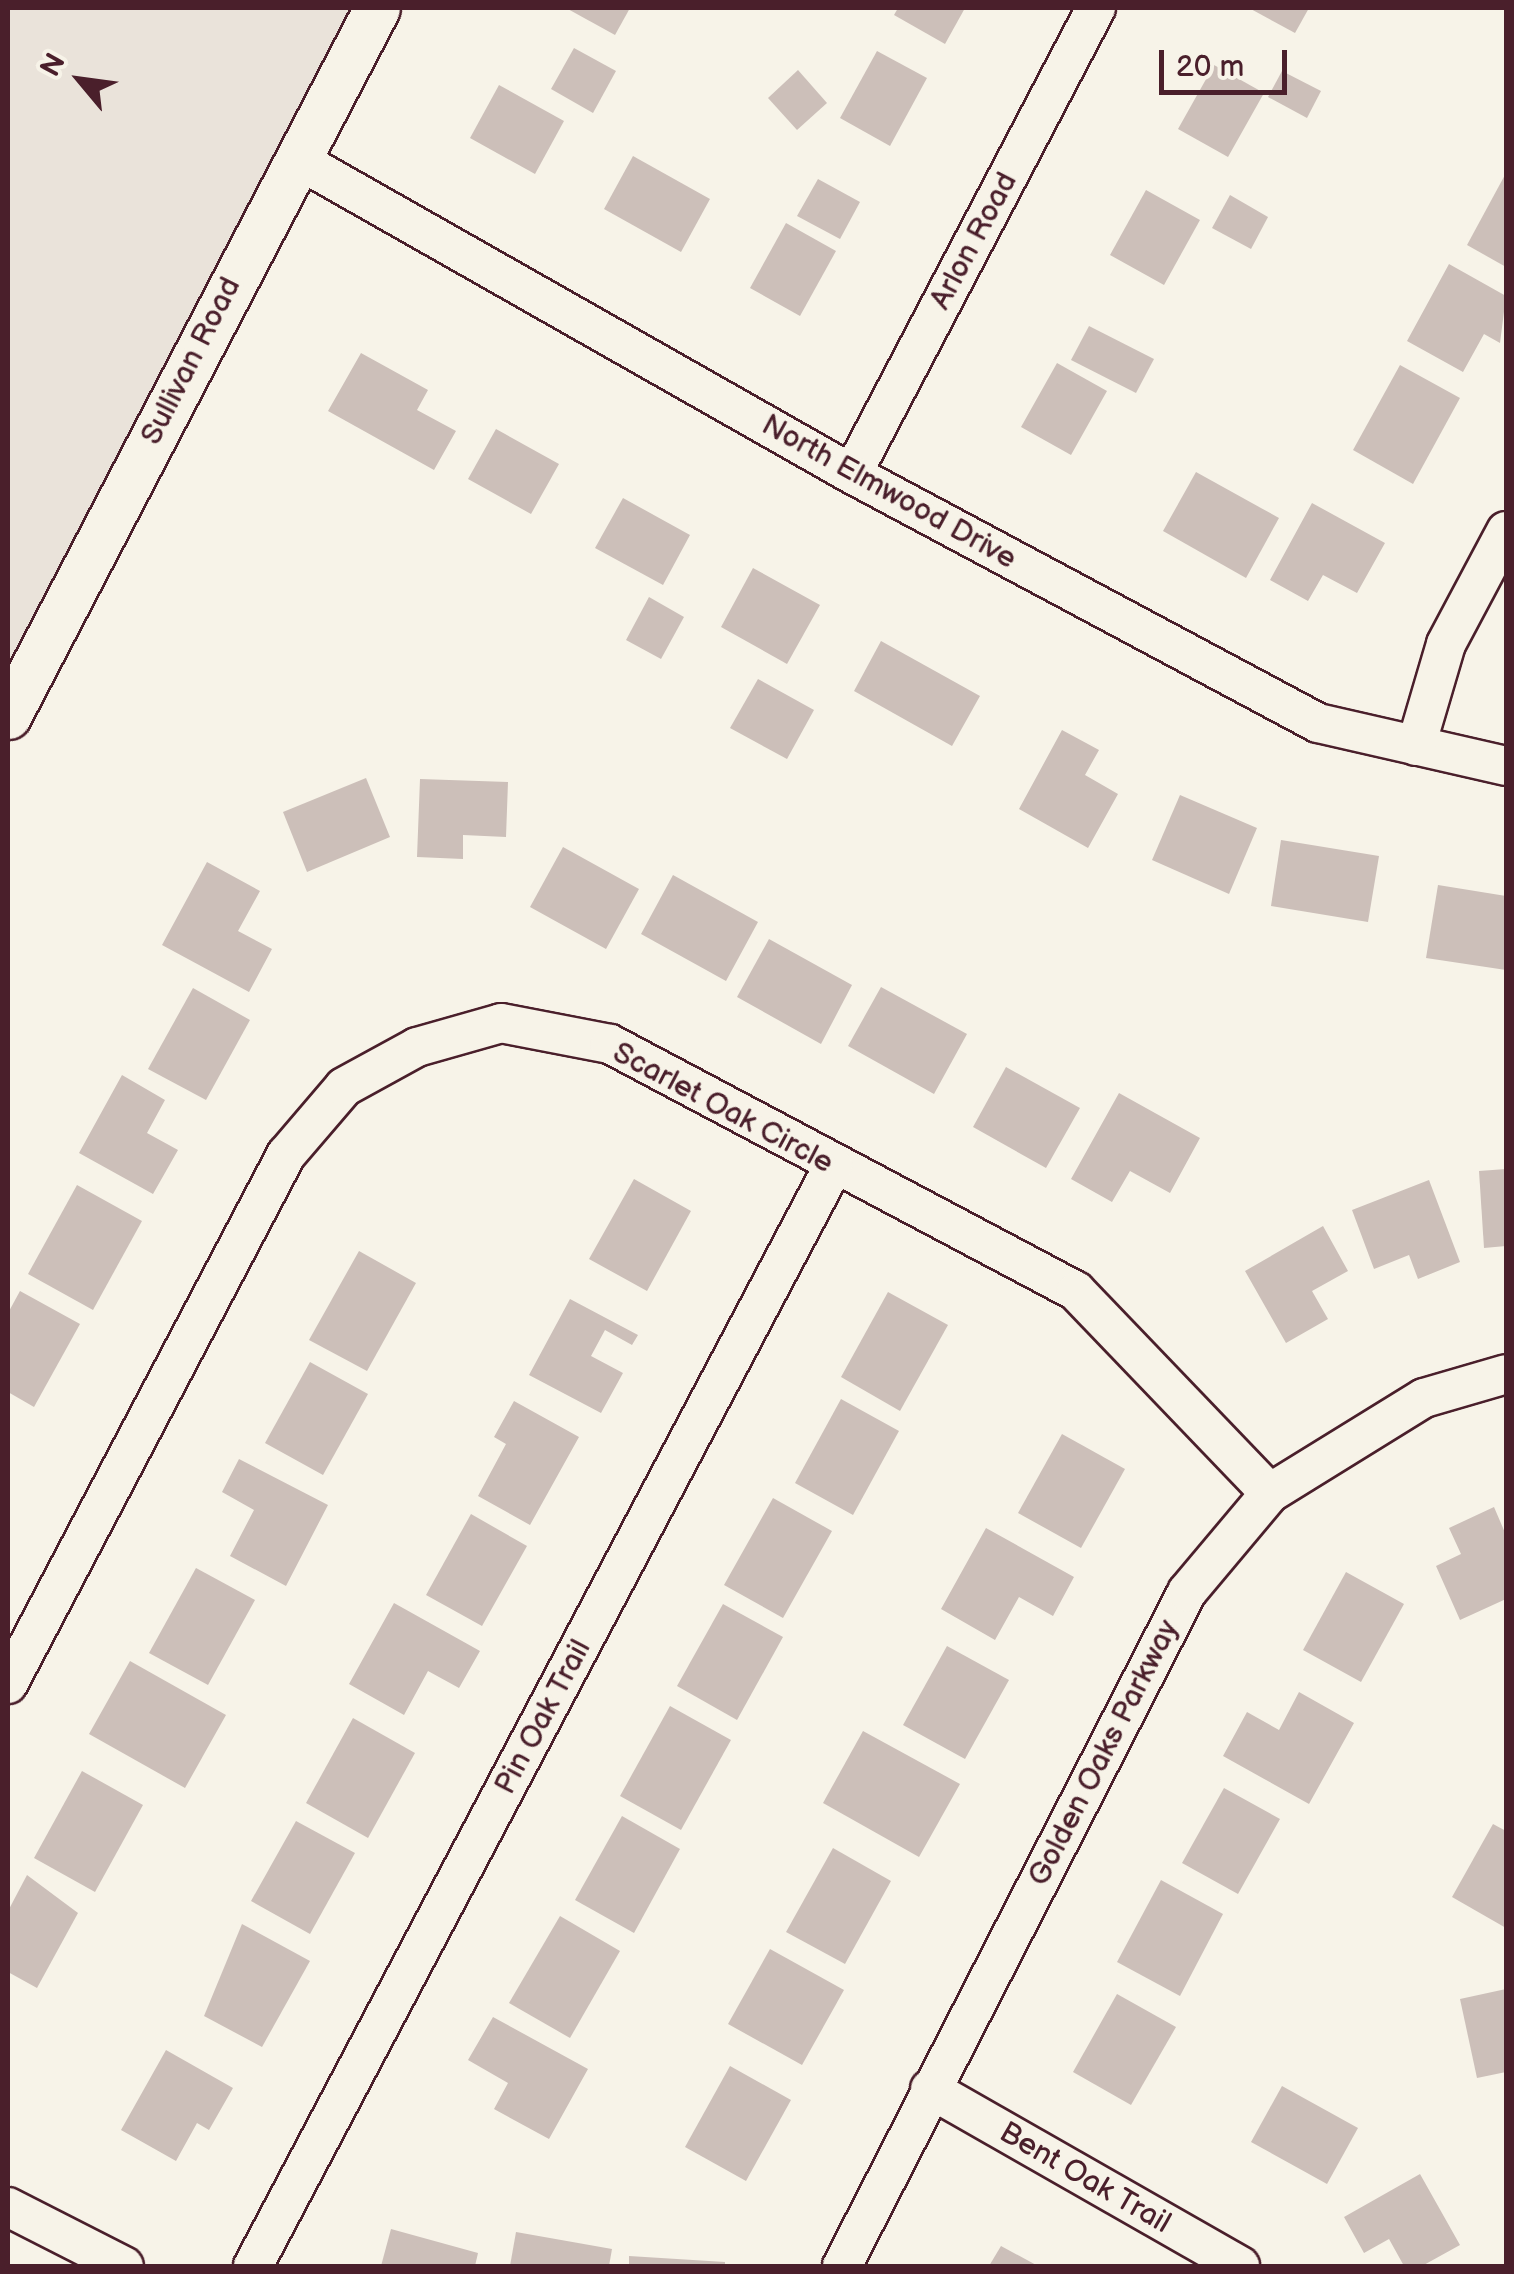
<!DOCTYPE html>
<html>
<head>
<meta charset="utf-8">
<style>
  body { margin:0 }
  #map { position:relative; width:1514px; height:2274px; overflow:hidden; background:#f7f3e8; font-family:"Balsamiq Sans",sans-serif }
  div>[style] { position:absolute }
  [style*='--x'] { left:calc(var(--x)*1px); top:calc(var(--y)*1px); width:calc(var(--w)*1px); rotate:calc(var(--a)*1deg) }
  .built>* { inset:0; background:#eae3da }
  .building>* { inset:0; background:#ccbfb9 }
  .roads { filter:drop-shadow(2px 0 #4a1f2b) drop-shadow(-2px 0 #4a1f2b) drop-shadow(0 2px #4a1f2b) drop-shadow(0 -2px #4a1f2b) }
  .minor>* { height:38px; margin:-19px; padding:0 19px; transform-origin:19px; border-radius:19px; background:#f7f3e8 }
  .tertiary>* { height:45px; margin:-22.5px; padding:0 22.5px; transform-origin:22.5px; border-radius:22.5px; background:#f7f3e8 }
  span { translate:-50% -50%; white-space:nowrap; text-align:center; line-height:1.15; -webkit-text-stroke:8px #f7f3e8; paint-order:stroke }
  .street-label { font-size:30px; color:#4a1f2b }
  .frame { position:absolute; inset:0; border:10px solid #4a1f2b; pointer-events:none }
  .north { position:absolute; left:30px; top:30px; width:100px; height:100px; -webkit-text-stroke:8px #f7f3e8; paint-order:stroke; rotate:299deg; font-size:28px; font-weight:700; line-height:40px; text-align:center; color:#4a1f2b }
  .north::after { content:''; display:block; margin:auto; width:35px; height:45px; background:#4a1f2b; clip-path:polygon(50% 0,100% 100%,50% 72%,0 100%) }
  .scale { position:absolute; left:1159px; top:50px; width:128px; height:45px; box-sizing:border-box; border:5px solid #4a1f2b; border-top:0; padding-left:12px; font-size:30px; line-height:35px; white-space:nowrap; color:#4a1f2b; -webkit-text-stroke:8px #f7f3e8; paint-order:stroke }
</style>
</head>
<body>
<div id="map">
  <div class="built">
    <div style="clip-path:polygon(8px 8px,350px 8px,8px 665px)"></div>
  </div>
  <div class="building">
    <div style="clip-path:polygon(566px 8px,630px 8px,615px 35px)"></div>
    <div style="clip-path:polygon(898px 8px,965px 8px,945px 44px,894px 15px)"></div>
    <div style="clip-path:polygon(1249px 8px,1309px 8px,1295px 33px)"></div>
    <div style="clip-path:polygon(574px 48px,616px 71px,593px 113px,551px 89px)"></div>
    <div style="clip-path:polygon(877px 51px,927px 78px,890px 146px,840px 118px)"></div>
    <div style="clip-path:polygon(1214px 65px,1264px 93px,1228px 157px,1178px 129px)"></div>
    <div style="clip-path:polygon(798px 70px,827px 103px,797px 130px,768px 98px)"></div>
    <div style="clip-path:polygon(1282px 71px,1321px 91px,1307px 118px,1268px 97px)"></div>
    <div style="clip-path:polygon(499px 85px,564px 121px,535px 174px,470px 138px)"></div>
    <div style="clip-path:polygon(633px 156px,710px 199px,681px 252px,604px 209px)"></div>
    <div style="clip-path:polygon(1506px 173px,1506px 267px,1467px 245px)"></div>
    <div style="clip-path:polygon(818px 179px,860px 202px,840px 239px,797px 216px)"></div>
    <div style="clip-path:polygon(1146px 190px,1200px 220px,1164px 285px,1110px 255px)"></div>
    <div style="clip-path:polygon(1230px 195px,1268px 217px,1251px 249px,1212px 228px)"></div>
    <div style="clip-path:polygon(786px 223px,836px 251px,800px 316px,750px 288px)"></div>
    <div style="clip-path:polygon(1449px 264px,1506px 296px,1500px 343px,1484px 334px,1463px 372px,1407px 341px)"></div>
    <div style="clip-path:polygon(1089px 326px,1154px 359px,1136px 393px,1071px 360px)"></div>
    <div style="clip-path:polygon(361px 353px,428px 390px,417px 410px,456px 431px,434px 470px,328px 411px)"></div>
    <div style="clip-path:polygon(1057px 363px,1107px 391px,1071px 455px,1021px 427px)"></div>
    <div style="clip-path:polygon(1400px 365px,1460px 398px,1413px 484px,1353px 450px)"></div>
    <div style="clip-path:polygon(496px 429px,559px 464px,531px 514px,468px 479px)"></div>
    <div style="clip-path:polygon(1196px 472px,1279px 518px,1246px 578px,1163px 531px)"></div>
    <div style="clip-path:polygon(623px 498px,690px 535px,663px 585px,595px 548px)"></div>
    <div style="clip-path:polygon(1312px 503px,1385px 543px,1357px 593px,1323px 575px,1308px 601px,1270px 580px)"></div>
    <div style="clip-path:polygon(753px 568px,820px 605px,787px 664px,721px 627px)"></div>
    <div style="clip-path:polygon(649px 597px,684px 617px,661px 659px,626px 640px)"></div>
    <div style="clip-path:polygon(881px 641px,980px 696px,952px 746px,854px 691px)"></div>
    <div style="clip-path:polygon(758px 679px,814px 710px,787px 759px,730px 728px)"></div>
    <div style="clip-path:polygon(1062px 730px,1099px 750px,1085px 775px,1118px 794px,1088px 848px,1019px 809px)"></div>
    <div style="clip-path:polygon(366px 778px,390px 837px,307px 872px,283px 812px)"></div>
    <div style="clip-path:polygon(420px 779px,508px 782px,506px 837px,463px 835px,463px 859px,417px 857px)"></div>
    <div style="clip-path:polygon(1180px 795px,1257px 828px,1229px 894px,1152px 860px)"></div>
    <div style="clip-path:polygon(1281px 840px,1379px 856px,1368px 922px,1271px 906px)"></div>
    <div style="clip-path:polygon(563px 847px,639px 889px,606px 949px,530px 907px)"></div>
    <div style="clip-path:polygon(207px 862px,260px 891px,238px 931px,272px 949px,249px 992px,162px 945px)"></div>
    <div style="clip-path:polygon(673px 875px,758px 922px,726px 981px,641px 934px)"></div>
    <div style="clip-path:polygon(1438px 885px,1506px 896px,1506px 970px,1426px 958px)"></div>
    <div style="clip-path:polygon(769px 939px,852px 985px,821px 1044px,737px 997px)"></div>
    <div style="clip-path:polygon(881px 987px,967px 1034px,934px 1094px,848px 1046px)"></div>
    <div style="clip-path:polygon(193px 988px,250px 1020px,206px 1100px,148px 1069px)"></div>
    <div style="clip-path:polygon(1006px 1067px,1080px 1108px,1046px 1168px,973px 1127px)"></div>
    <div style="clip-path:polygon(122px 1075px,165px 1100px,147px 1133px,178px 1150px,153px 1194px,79px 1153px)"></div>
    <div style="clip-path:polygon(1119px 1093px,1200px 1138px,1170px 1193px,1130px 1171px,1112px 1202px,1071px 1179px)"></div>
    <div style="clip-path:polygon(1506px 1169px,1506px 1246px,1484px 1248px,1479px 1171px)"></div>
    <div style="clip-path:polygon(634px 1179px,691px 1211px,647px 1291px,589px 1259px)"></div>
    <div style="clip-path:polygon(1429px 1180px,1460px 1262px,1418px 1279px,1409px 1255px,1374px 1269px,1352px 1210px)"></div>
    <div style="clip-path:polygon(77px 1185px,142px 1221px,93px 1310px,28px 1274px)"></div>
    <div style="clip-path:polygon(1323px 1226px,1348px 1271px,1312px 1291px,1328px 1319px,1286px 1343px,1245px 1271px)"></div>
    <div style="clip-path:polygon(359px 1251px,416px 1283px,367px 1371px,309px 1340px)"></div>
    <div style="clip-path:polygon(20px 1291px,80px 1324px,34px 1407px,8px 1392px,8px 1313px)"></div>
    <div style="clip-path:polygon(888px 1292px,948px 1325px,900px 1411px,841px 1377px)"></div>
    <div style="clip-path:polygon(570px 1299px,638px 1335px,632px 1345px,605px 1330px,591px 1356px,623px 1373px,601px 1413px,529px 1375px)"></div>
    <div style="clip-path:polygon(310px 1362px,368px 1394px,323px 1475px,265px 1443px)"></div>
    <div style="clip-path:polygon(841px 1399px,899px 1431px,853px 1515px,795px 1483px)"></div>
    <div style="clip-path:polygon(514px 1401px,579px 1437px,530px 1525px,478px 1496px,506px 1444px,494px 1437px)"></div>
    <div style="clip-path:polygon(1062px 1434px,1125px 1469px,1081px 1548px,1018px 1513px)"></div>
    <div style="clip-path:polygon(239px 1459px,328px 1505px,286px 1586px,230px 1556px,254px 1510px,222px 1492px)"></div>
    <div style="clip-path:polygon(773px 1498px,832px 1531px,783px 1618px,724px 1585px)"></div>
    <div style="clip-path:polygon(1494px 1507px,1506px 1535px,1506px 1599px,1460px 1620px,1436px 1566px,1461px 1554px,1449px 1528px)"></div>
    <div style="clip-path:polygon(471px 1514px,527px 1546px,482px 1626px,426px 1595px)"></div>
    <div style="clip-path:polygon(986px 1528px,1074px 1577px,1053px 1616px,1019px 1597px,995px 1640px,941px 1609px)"></div>
    <div style="clip-path:polygon(196px 1568px,255px 1600px,208px 1685px,149px 1653px)"></div>
    <div style="clip-path:polygon(1346px 1572px,1404px 1604px,1361px 1682px,1303px 1650px)"></div>
    <div style="clip-path:polygon(394px 1603px,480px 1651px,459px 1688px,428px 1671px,404px 1715px,349px 1684px)"></div>
    <div style="clip-path:polygon(723px 1604px,783px 1637px,737px 1720px,677px 1686px)"></div>
    <div style="clip-path:polygon(947px 1646px,1009px 1680px,965px 1759px,903px 1725px)"></div>
    <div style="clip-path:polygon(130px 1661px,226px 1715px,185px 1788px,89px 1734px)"></div>
    <div style="clip-path:polygon(1299px 1692px,1354px 1723px,1309px 1804px,1223px 1756px,1247px 1712px,1279px 1730px)"></div>
    <div style="clip-path:polygon(670px 1706px,731px 1740px,681px 1830px,620px 1796px)"></div>
    <div style="clip-path:polygon(353px 1718px,415px 1753px,368px 1838px,306px 1803px)"></div>
    <div style="clip-path:polygon(863px 1731px,960px 1784px,919px 1857px,823px 1803px)"></div>
    <div style="clip-path:polygon(82px 1771px,143px 1805px,95px 1892px,34px 1858px)"></div>
    <div style="clip-path:polygon(1224px 1788px,1280px 1819px,1238px 1894px,1182px 1863px)"></div>
    <div style="clip-path:polygon(622px 1816px,680px 1849px,634px 1933px,575px 1900px)"></div>
    <div style="clip-path:polygon(296px 1821px,355px 1853px,310px 1934px,251px 1901px)"></div>
    <div style="clip-path:polygon(1493px 1824px,1506px 1831px,1506px 1928px,1452px 1897px)"></div>
    <div style="clip-path:polygon(833px 1848px,891px 1881px,845px 1964px,786px 1932px)"></div>
    <div style="clip-path:polygon(27px 1875px,78px 1913px,37px 1988px,8px 1972px,8px 1911px)"></div>
    <div style="clip-path:polygon(1161px 1880px,1223px 1914px,1180px 1996px,1117px 1962px)"></div>
    <div style="clip-path:polygon(560px 1916px,620px 1951px,570px 2038px,509px 2003px)"></div>
    <div style="clip-path:polygon(242px 1924px,310px 1961px,262px 2047px,204px 2016px)"></div>
    <div style="clip-path:polygon(770px 1949px,844px 1990px,802px 2065px,728px 2024px)"></div>
    <div style="clip-path:polygon(1506px 1989px,1506px 2072px,1477px 2078px,1460px 1999px)"></div>
    <div style="clip-path:polygon(1117px 1994px,1176px 2027px,1131px 2105px,1073px 2072px)"></div>
    <div style="clip-path:polygon(493px 2017px,588px 2069px,549px 2139px,494px 2109px,508px 2083px,468px 2060px)"></div>
    <div style="clip-path:polygon(166px 2050px,233px 2088px,209px 2130px,197px 2123px,176px 2161px,121px 2130px)"></div>
    <div style="clip-path:polygon(730px 2066px,791px 2100px,746px 2181px,685px 2147px)"></div>
    <div style="clip-path:polygon(1282px 2086px,1358px 2128px,1327px 2184px,1251px 2142px)"></div>
    <div style="clip-path:polygon(1420px 2174px,1460px 2245px,1422px 2266px,1404px 2266px,1389px 2239px,1364px 2253px,1344px 2217px)"></div>
    <div style="clip-path:polygon(391px 2229px,478px 2253px,475px 2266px,381px 2266px)"></div>
    <div style="clip-path:polygon(516px 2232px,612px 2249px,609px 2266px,510px 2266px)"></div>
    <div style="clip-path:polygon(1001px 2246px,1038px 2266px,989px 2266px)"></div>
    <div style="clip-path:polygon(629px 2256px,725px 2262px,725px 2266px,629px 2266px)"></div>
  </div>
  <div class="roads">
    <div class="minor">
      <div style="--x:297;--y:159;--w:638;--a:29.58"></div>
      <div style="--x:852;--y:474;--w:528;--a:28.12"></div>
      <div style="--x:1318;--y:723;--w:193;--a:12.9"></div>
      <div style="--x:852;--y:474;--w:526;--a:-62.36"></div>
      <div style="--x:1416;--y:746;--w:106;--a:-73.6"></div>
      <div style="--x:1446;--y:644;--w:128;--a:-62"></div>
      <div style="--x:8;--y:1684;--w:598;--a:-62.28"></div>
      <div style="--x:286;--y:1155;--w:89;--a:-49.5"></div>
      <div style="--x:344;--y:1087;--w:83;--a:-28.7"></div>
      <div style="--x:417;--y:1047;--w:87;--a:-15.9"></div>
      <div style="--x:501;--y:1023;--w:111;--a:10.9"></div>
      <div style="--x:610;--y:1044;--w:527;--a:27.93"></div>
      <div style="--x:1076;--y:1291;--w:280;--a:46.2"></div>
      <div style="--x:930;--y:2089;--w:357;--a:29.7"></div>
      <div style="--x:8;--y:2207;--w:130;--a:27"></div>
      <div style="--x:253;--y:2266;--w:1243;--a:-62.18"></div>
      <div style="--x:842;--y:2266;--w:757;--a:-62.89"></div>
      <div style="--x:1187;--y:1592;--w:129;--a:-50"></div>
      <div style="--x:1270;--y:1493;--w:181;--a:-31.7"></div>
      <div style="--x:1424;--y:1398;--w:85;--a:-16.3"></div>
    </div>
    <div class="tertiary">
      <div style="--x:8;--y:716;--w:798;--a:-62.47"></div>
    </div>
  </div>
  <div class="street-label">
    <span style="left:974px;top:241px;rotate:-62deg">Arlon Road</span>
    <span style="left:191px;top:361px;rotate:-63deg">Sullivan Road</span>
    <span style="left:889px;top:492px;rotate:29deg">North Elmwood Drive</span>
    <span style="left:723px;top:1108px;rotate:28deg">Scarlet Oak Circle</span>
    <span style="left:543px;top:1717px;rotate:-62deg">Pin Oak Trail</span>
    <span style="left:1104px;top:1753px;rotate:-63deg">Golden Oaks Parkway</span>
    <span style="left:1085px;top:2178px;rotate:30deg">Bent Oak Trail</span>
  </div>
  <div class="frame"></div>
  <div class="north">N</div>
  <div class="scale">20 m</div>
</div>
</body>
</html>
